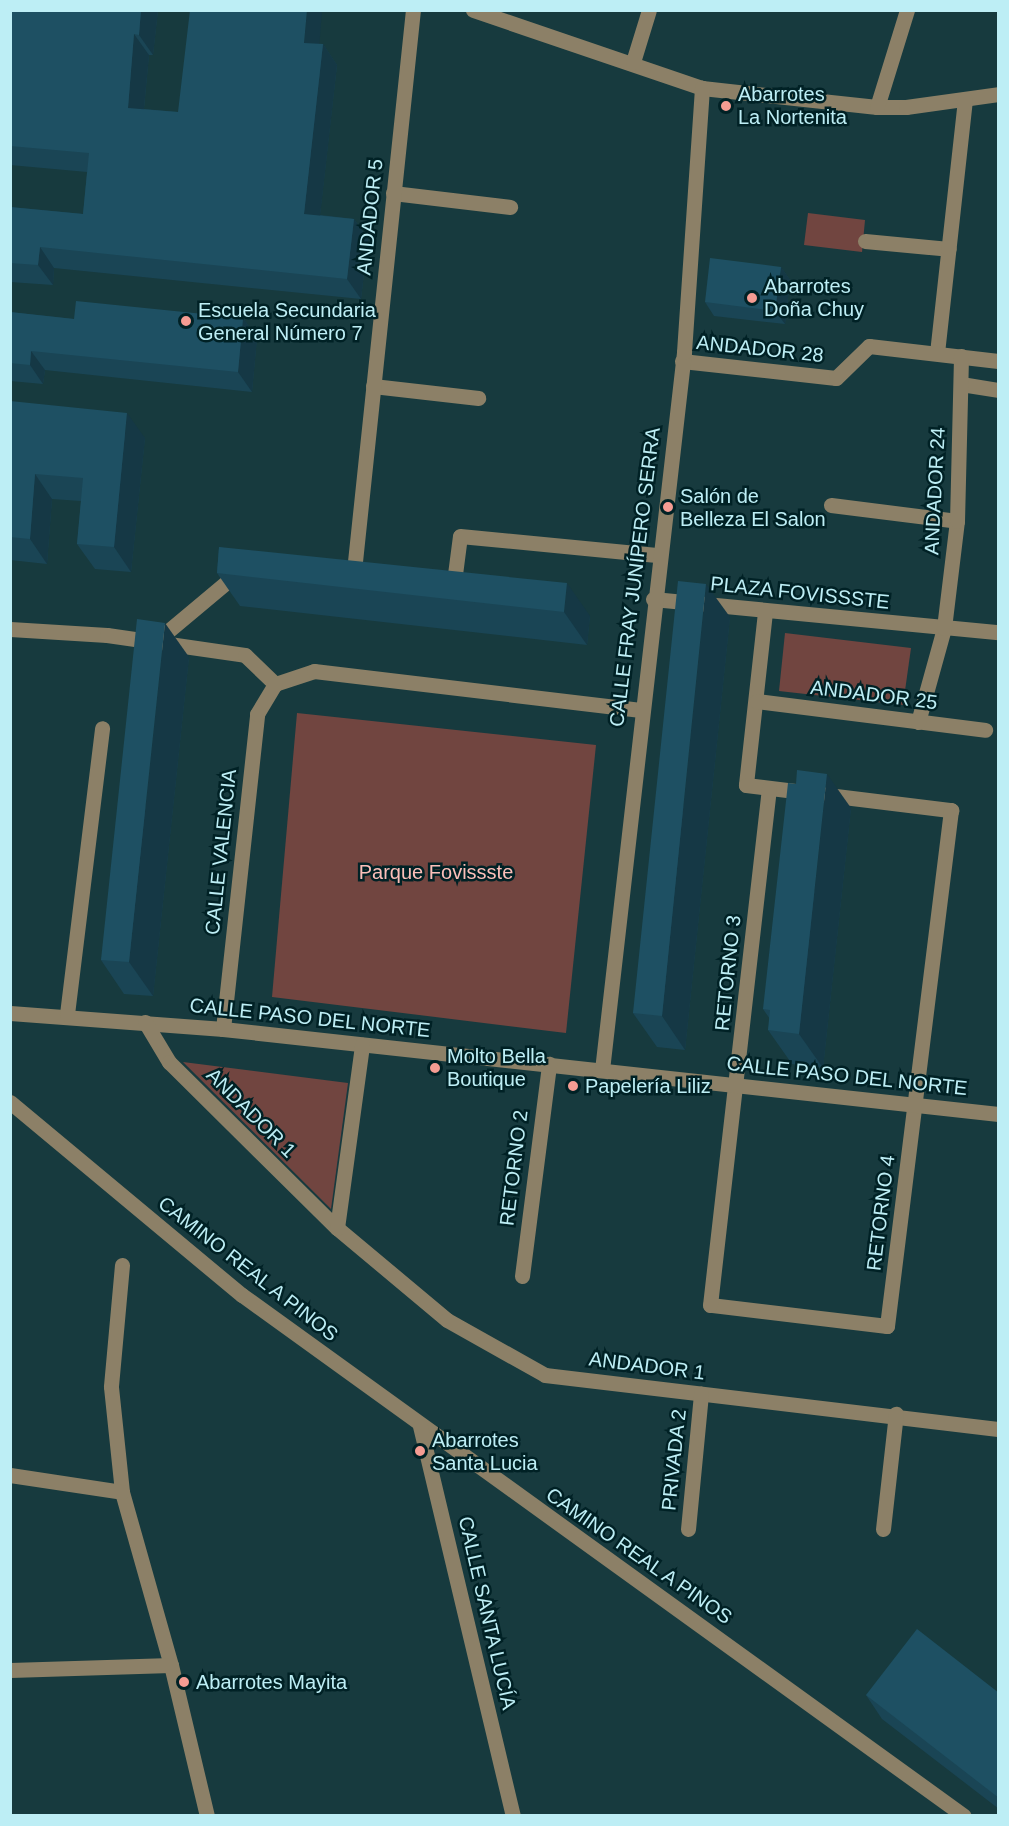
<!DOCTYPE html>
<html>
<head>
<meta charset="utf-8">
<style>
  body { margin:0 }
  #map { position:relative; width:1009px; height:1826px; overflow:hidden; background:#173a3e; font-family:Arial,sans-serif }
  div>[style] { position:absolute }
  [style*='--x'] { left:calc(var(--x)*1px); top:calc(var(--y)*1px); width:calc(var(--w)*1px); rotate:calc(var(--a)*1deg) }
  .green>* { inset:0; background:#714540 }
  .minor>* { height:15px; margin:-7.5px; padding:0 7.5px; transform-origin:7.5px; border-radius:7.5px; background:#8c8067 }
  .wall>* { inset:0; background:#1a4555 }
  .shaded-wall>* { inset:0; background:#153845 }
  .building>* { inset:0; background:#1e5063 }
  .dots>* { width:16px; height:16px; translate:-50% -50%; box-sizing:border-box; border:3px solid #002125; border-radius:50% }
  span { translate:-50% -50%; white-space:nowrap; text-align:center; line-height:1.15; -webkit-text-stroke:5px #002125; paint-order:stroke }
  .poi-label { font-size:20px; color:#bdeef5 }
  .left { translate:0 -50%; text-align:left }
  .street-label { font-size:20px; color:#bdeef5 }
  .park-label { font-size:20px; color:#fcbfb9 }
  .frame { position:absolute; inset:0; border:12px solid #bdeef5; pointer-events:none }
</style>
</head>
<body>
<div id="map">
  <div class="green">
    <div style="clip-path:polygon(808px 213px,865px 220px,862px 252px,804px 245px)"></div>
    <div style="clip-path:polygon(785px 633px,911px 648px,903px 705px,779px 691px)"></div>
    <div style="clip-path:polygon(297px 713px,596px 745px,566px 1033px,272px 997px)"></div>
    <div style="clip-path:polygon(183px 1062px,348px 1083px,331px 1209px)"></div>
  </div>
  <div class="minor">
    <div style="--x:473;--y:10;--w:242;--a:18.8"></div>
    <div style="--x:702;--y:88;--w:176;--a:6.2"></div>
    <div style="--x:877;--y:107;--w:29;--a:0"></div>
    <div style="--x:906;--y:107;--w:93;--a:-8"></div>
    <div style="--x:633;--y:62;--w:54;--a:-72.9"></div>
    <div style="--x:877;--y:107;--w:102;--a:-72.8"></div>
    <div style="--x:393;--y:193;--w:118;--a:6.8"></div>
    <div style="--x:865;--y:241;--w:84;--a:5.4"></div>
    <div style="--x:937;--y:353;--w:255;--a:-83.7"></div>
    <div style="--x:682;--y:361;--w:155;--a:6.3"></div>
    <div style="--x:836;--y:378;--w:46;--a:-44.1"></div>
    <div style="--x:869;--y:346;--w:130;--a:6.6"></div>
    <div style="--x:961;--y:384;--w:37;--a:9"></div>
    <div style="--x:373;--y:386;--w:106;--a:6.5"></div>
    <div style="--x:831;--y:505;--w:127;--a:7.2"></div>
    <div style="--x:354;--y:571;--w:564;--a:-84"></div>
    <div style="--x:444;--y:581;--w:10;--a:6"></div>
    <div style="--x:454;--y:582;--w:46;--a:-82.6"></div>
    <div style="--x:460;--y:536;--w:200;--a:5.5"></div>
    <div style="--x:653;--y:599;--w:347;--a:5.5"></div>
    <div style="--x:765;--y:612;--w:174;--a:96.3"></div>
    <div style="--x:746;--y:785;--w:207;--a:7"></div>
    <div style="--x:951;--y:810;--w:520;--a:97.07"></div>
    <div style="--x:887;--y:1326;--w:178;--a:-173.2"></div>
    <div style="--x:710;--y:1305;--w:520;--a:-83.49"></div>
    <div style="--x:10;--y:629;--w:97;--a:3.5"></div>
    <div style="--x:107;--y:635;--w:139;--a:8.2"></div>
    <div style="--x:245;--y:655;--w:42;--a:44"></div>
    <div style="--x:155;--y:642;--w:111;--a:-39.9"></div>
    <div style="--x:275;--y:684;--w:41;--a:-18.4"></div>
    <div style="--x:314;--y:671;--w:329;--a:6.8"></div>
    <div style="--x:757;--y:701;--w:230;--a:7.2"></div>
    <div style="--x:918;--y:722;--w:98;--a:-74.5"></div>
    <div style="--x:944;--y:628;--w:108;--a:-83.1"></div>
    <div style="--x:957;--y:521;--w:165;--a:-88.6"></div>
    <div style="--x:10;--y:1013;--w:214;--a:4.3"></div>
    <div style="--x:223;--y:1029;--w:780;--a:6.26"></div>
    <div style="--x:67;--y:1014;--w:288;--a:-83"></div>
    <div style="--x:145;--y:1022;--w:47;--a:59"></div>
    <div style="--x:169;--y:1062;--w:236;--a:44.7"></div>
    <div style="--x:337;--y:1228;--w:143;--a:39.9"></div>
    <div style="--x:447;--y:1320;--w:112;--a:29.3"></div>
    <div style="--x:545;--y:1375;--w:456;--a:6.8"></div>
    <div style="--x:223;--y:1029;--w:317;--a:-83.8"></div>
    <div style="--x:257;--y:714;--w:35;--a:-59"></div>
    <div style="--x:602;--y:1070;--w:723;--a:-83.48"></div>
    <div style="--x:684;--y:352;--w:265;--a:-86.1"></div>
    <div style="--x:10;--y:1102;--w:302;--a:39.8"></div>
    <div style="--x:242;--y:1295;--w:890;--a:35.81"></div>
    <div style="--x:337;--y:1228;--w:185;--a:-82.2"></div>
    <div style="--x:122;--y:1265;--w:122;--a:95.2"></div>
    <div style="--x:111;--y:1387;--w:106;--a:84"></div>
    <div style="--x:122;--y:1492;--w:180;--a:74.2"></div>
    <div style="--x:171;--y:1665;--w:155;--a:76.6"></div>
    <div style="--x:522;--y:1276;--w:214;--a:-82.7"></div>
    <div style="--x:420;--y:1426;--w:401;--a:76.6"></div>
    <div style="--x:10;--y:1475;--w:113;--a:8.6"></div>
    <div style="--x:688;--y:1529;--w:136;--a:-84.5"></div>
    <div style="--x:883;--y:1529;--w:116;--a:-83.6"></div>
    <div style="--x:10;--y:1670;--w:161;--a:-1.8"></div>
  </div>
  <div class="wall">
    <div style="clip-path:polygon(10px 10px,158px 10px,153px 55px,149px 55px,144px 109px,178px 112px,320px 44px,323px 44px,337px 65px,320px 215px,354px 219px,368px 239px,361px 299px,54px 268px,53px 285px,10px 282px,10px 207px,83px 214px,87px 172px,10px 165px)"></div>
    <div style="clip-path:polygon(781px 267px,790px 280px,785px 324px,714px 316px,705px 302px)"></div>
    <div style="clip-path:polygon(10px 312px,74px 319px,243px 318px,257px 338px,252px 392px,45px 370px,43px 384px,10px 381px)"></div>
    <div style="clip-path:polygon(10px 401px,145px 438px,131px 572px,95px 569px,77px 544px,81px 501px,52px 499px,47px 564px,10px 560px)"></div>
    <div style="clip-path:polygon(219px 547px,590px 616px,587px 645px,240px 606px,217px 573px)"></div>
    <div style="clip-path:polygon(730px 617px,685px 1050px,657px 1047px,633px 1013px)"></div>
    <div style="clip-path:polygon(189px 657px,153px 996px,124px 994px,101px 960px)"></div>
    <div style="clip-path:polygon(851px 808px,823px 1068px,792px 1064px,768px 1030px,770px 1019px,763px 1009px)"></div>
    <div style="clip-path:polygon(999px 1693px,999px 1809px,882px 1719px,866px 1695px)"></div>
  </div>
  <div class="shaded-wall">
    <div style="clip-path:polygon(141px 10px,158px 10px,153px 55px,139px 35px)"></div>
    <div style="clip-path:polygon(307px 10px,322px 10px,318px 63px,304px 43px)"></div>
    <div style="clip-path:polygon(134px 34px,149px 55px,142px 128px,128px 108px)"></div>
    <div style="clip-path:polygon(323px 44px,337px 65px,318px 234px,304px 214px)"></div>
    <div style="clip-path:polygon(354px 219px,368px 239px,361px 299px,347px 279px)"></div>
    <div style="clip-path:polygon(40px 247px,54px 268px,53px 285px,38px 265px)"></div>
    <div style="clip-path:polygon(781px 267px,790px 280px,785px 324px,775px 311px)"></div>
    <div style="clip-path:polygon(243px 318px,257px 338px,252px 392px,238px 372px)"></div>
    <div style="clip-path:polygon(31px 351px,45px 370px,43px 384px,30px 365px)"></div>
    <div style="clip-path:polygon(127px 413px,145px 438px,131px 572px,114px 547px)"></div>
    <div style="clip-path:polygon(35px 474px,52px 499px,47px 564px,30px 539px)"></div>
    <div style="clip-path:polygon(567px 583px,590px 616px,587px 645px,564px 612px)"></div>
    <div style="clip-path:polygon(706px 584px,730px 617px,685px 1050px,662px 1016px)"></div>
    <div style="clip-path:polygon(165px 623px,189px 657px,153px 996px,129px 962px)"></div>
    <div style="clip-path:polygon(827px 774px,851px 808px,823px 1068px,799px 1034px)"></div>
  </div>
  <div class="building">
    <div style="clip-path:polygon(10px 10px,141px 10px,139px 35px,134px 34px,128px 108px,178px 112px,190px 10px,307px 10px,304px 43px,323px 44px,304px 214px,354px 219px,347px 279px,40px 247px,38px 265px,10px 263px,10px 207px,83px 214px,89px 153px,10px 146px)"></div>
    <div style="clip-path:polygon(710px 258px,781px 267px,775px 311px,705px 302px)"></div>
    <div style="clip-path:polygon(76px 301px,243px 318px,238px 372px,31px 351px,30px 365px,10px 363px,10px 312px,74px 319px)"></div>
    <div style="clip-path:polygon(10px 401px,127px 413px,114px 547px,77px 544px,83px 478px,35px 474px,30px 539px,10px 537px)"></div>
    <div style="clip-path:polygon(219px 547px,567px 583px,564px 612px,217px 573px)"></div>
    <div style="clip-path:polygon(678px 581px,706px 584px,662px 1016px,633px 1013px)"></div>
    <div style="clip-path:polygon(137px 619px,165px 623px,129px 962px,101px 960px)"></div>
    <div style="clip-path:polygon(797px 770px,827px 774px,799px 1034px,768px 1030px,770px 1010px,763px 1009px,788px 783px,796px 784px)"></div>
    <div style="clip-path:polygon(917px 1629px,999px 1693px,999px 1798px,866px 1695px)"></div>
  </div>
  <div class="dots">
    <div style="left:726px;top:106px;background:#f59c93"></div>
    <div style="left:752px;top:298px;background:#f59c93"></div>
    <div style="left:186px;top:321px;background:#f59c93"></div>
    <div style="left:668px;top:507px;background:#f59c93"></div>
    <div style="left:435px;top:1068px;background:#f59c93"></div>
    <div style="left:573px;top:1086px;background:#f59c93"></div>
    <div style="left:420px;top:1451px;background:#f59c93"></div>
    <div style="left:184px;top:1682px;background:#f59c93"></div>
  </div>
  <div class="poi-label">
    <span class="left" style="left:738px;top:106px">Abarrotes<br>La Nortenita</span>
    <span class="left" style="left:764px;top:298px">Abarrotes<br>Doña Chuy</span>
    <span class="left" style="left:198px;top:322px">Escuela Secundaria<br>General Número 7</span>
    <span class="left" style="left:680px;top:508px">Salón de<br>Belleza El Salon</span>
    <span class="left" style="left:447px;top:1068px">Molto Bella<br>Boutique</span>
    <span class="left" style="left:585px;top:1086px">Papelería Liliz</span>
    <span class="left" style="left:432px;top:1452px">Abarrotes<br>Santa Lucia</span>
    <span class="left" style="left:196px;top:1682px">Abarrotes Mayita</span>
  </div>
  <div class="street-label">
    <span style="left:370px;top:217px;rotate:-84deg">ANDADOR 5</span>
    <span style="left:760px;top:349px;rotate:6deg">ANDADOR 28</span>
    <span style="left:935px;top:491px;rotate:-87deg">ANDADOR 24</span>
    <span style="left:635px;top:577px;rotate:-83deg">CALLE FRAY JUNÍPERO SERRA</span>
    <span style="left:800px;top:593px;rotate:6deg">PLAZA FOVISSSTE</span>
    <span style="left:874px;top:695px;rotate:7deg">ANDADOR 25</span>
    <span style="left:221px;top:852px;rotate:-84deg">CALLE VALENCIA</span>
    <span style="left:728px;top:973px;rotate:-84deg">RETORNO 3</span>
    <span style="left:310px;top:1018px;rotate:6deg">CALLE PASO DEL NORTE</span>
    <span style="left:847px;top:1076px;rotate:6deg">CALLE PASO DEL NORTE</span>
    <span style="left:251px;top:1113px;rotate:45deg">ANDADOR 1</span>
    <span style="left:514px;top:1168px;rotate:-83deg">RETORNO 2</span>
    <span style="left:881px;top:1213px;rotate:-83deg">RETORNO 4</span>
    <span style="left:248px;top:1269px;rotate:38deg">CAMINO REAL A PINOS</span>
    <span style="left:647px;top:1366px;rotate:7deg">ANDADOR 1</span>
    <span style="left:674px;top:1460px;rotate:-84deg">PRIVADA 2</span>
    <span style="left:639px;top:1556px;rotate:35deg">CAMINO REAL A PINOS</span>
    <span style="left:487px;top:1613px;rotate:77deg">CALLE SANTA LUCÍA</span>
  </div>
  <div class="park-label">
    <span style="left:436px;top:872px">Parque Fovissste</span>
  </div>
  <div class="frame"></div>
</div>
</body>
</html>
